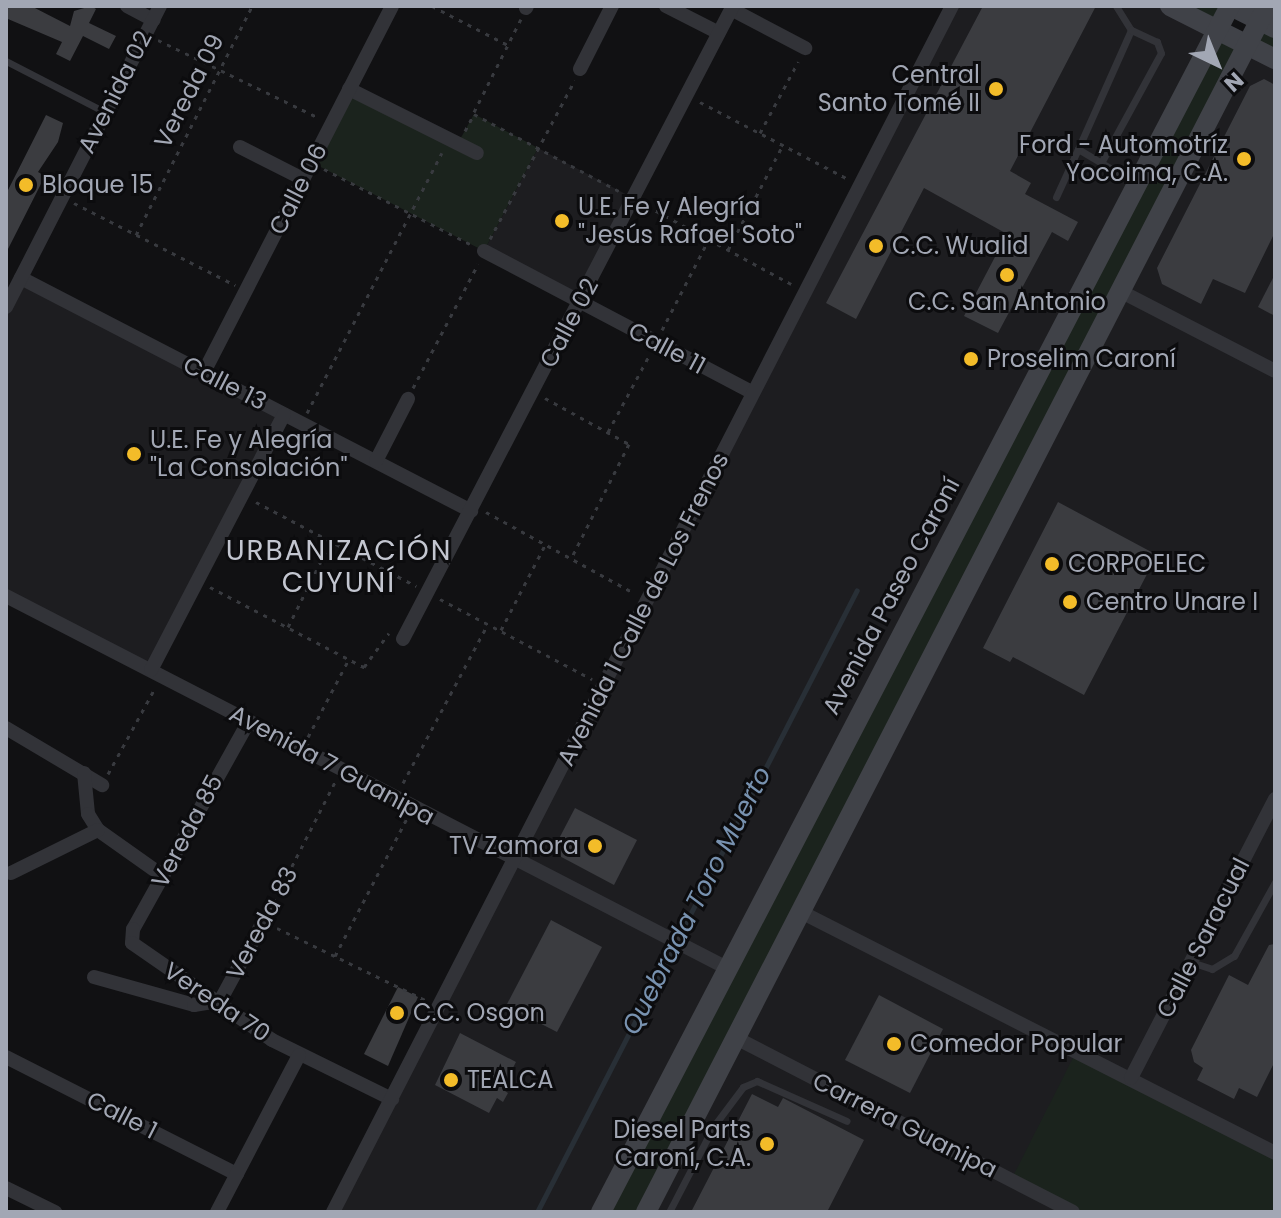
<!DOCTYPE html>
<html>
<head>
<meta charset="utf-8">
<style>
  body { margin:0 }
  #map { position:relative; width:1281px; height:1218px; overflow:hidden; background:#111113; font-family:Poppins,sans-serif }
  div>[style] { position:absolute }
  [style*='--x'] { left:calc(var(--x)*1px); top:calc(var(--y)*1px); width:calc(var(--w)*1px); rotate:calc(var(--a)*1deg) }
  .built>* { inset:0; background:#1d1d20 }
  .green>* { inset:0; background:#1b231d }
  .stream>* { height:5px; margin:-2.5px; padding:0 2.5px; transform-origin:2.5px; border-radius:2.5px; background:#282f36 }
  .building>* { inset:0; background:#3b3c40 }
  .path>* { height:3px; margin-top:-1.5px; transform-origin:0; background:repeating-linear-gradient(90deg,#383a3f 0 4px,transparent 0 10px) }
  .lane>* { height:7px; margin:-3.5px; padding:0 3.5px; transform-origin:3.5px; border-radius:3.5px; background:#323338 }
  .street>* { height:14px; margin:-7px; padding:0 7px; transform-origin:7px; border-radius:7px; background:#323338 }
  .secondary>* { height:20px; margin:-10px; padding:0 10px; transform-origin:10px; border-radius:10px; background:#404248 }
  .dots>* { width:22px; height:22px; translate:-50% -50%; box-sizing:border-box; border:4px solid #0c0c0e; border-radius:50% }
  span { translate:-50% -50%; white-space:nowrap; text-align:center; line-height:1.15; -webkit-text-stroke:6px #0c0c0e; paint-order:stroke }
  .poi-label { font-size:24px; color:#a2a7b4 }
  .right { translate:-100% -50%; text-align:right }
  .left { translate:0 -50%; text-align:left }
  .street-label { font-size:24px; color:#a2a7b4 }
  .water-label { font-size:26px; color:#7892b0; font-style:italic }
  .quarter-label { font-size:28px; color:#c3c6d0; letter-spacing:2px }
  .frame { position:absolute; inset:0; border:8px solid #a2a7b4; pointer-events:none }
  .north { position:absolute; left:1177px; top:24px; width:80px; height:80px; -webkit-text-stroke:6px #0c0c0e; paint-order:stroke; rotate:137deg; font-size:22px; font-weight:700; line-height:32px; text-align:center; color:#a2a7b4 }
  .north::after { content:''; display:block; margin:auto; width:28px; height:36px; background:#a2a7b4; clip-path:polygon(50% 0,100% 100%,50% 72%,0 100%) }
</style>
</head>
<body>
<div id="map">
  <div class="built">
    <div style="clip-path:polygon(952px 6px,1230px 6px,601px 1212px,333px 1212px)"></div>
    <div style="clip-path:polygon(1275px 6px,1275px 1212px,646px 1212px)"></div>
    <div style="clip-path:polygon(538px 148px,635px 199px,581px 302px,484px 251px)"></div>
    <div style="clip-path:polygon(21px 278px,284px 414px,151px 670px,6px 596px,6px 307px)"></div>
  </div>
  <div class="green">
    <div style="clip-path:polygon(1170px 6px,1230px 6px,1217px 30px,1247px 44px,1260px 20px,1231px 6px,1267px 6px,1275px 28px,1275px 59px,1248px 45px,646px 1212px,601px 1212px,1217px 31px)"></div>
    <div style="clip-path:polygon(349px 89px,458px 143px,474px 114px,538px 148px,484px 251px,311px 162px)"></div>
    <div style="clip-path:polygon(1077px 1050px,1275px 1153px,1275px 1212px,1073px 1212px,1011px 1180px)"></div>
  </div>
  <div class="stream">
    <div style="--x:537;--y:1212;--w:699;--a:-62.78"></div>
  </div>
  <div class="building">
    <div style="clip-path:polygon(6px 6px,31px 6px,70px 26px,74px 11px,91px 6px,96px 9px,89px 23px,116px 36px,109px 49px,83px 36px,70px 61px,56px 54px,62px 42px,8px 19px)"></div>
    <div style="clip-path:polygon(983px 6px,1096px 6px,1010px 171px,1031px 183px,1025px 194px,1078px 222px,1068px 241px,1052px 232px,998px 333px,964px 316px,1007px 234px,924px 188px,856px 319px,826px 303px)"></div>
    <div style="clip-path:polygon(1264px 79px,1275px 85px,1275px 232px,1245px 293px,1213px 279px,1201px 304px,1162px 284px,1157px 268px,1250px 86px)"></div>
    <div style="clip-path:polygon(46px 115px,63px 123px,58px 142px,38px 172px,45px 176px,6px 253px,6px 194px)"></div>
    <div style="clip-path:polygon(1275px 274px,1275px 316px,1258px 307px)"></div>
    <div style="clip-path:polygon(1058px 502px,1157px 555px,1084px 695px,1013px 657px,1010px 662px,983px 648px)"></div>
    <div style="clip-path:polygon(575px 808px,637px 840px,614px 885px,552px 852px)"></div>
    <div style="clip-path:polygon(551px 920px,602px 947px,557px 1032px,506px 1006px)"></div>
    <div style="clip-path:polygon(1275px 944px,1275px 1061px,1257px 1097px,1239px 1088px,1234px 1099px,1197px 1080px,1203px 1068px,1194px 1062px,1191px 1050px,1229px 975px,1248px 985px,1269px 945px)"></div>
    <div style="clip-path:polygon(398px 987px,418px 997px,388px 1066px,364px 1054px)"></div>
    <div style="clip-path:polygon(879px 995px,943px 1029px,910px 1093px,845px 1060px)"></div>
    <div style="clip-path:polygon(460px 1033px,516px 1062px,502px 1089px,508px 1093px,503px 1102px,497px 1098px,489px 1113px,435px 1085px)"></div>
    <div style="clip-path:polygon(752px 1094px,778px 1107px,783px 1098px,864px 1140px,827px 1212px,691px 1212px)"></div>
  </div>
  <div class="path">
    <div style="--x:432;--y:6;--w:85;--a:27.2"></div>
    <div style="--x:158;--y:40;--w:177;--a:25.8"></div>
    <div style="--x:700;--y:102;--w:165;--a:27.5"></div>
    <div style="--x:474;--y:112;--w:104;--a:-63.2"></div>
    <div style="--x:465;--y:131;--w:19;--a:-62"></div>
    <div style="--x:474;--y:114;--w:164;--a:28"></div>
    <div style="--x:760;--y:133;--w:81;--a:-61.8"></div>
    <div style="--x:324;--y:169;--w:164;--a:27.2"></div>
    <div style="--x:74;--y:203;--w:181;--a:27"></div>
    <div style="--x:647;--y:206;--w:164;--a:28.4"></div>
    <div style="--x:136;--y:235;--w:257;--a:-63.1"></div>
    <div style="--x:490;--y:239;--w:180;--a:-61.9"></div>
    <div style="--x:728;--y:250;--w:119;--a:-62.4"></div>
    <div style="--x:662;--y:330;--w:100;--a:-62.7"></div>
    <div style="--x:413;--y:388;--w:140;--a:-62.3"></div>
    <div style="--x:545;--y:398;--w:96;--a:28.7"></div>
    <div style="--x:629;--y:444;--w:129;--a:116.8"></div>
    <div style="--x:307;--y:413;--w:293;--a:-62.6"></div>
    <div style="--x:608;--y:432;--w:89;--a:-61.7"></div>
    <div style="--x:256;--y:502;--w:181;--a:27.7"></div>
    <div style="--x:486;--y:512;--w:169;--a:28.7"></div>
    <div style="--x:210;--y:587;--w:174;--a:27.5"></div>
    <div style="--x:364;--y:667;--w:42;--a:-53.7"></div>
    <div style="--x:440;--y:599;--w:172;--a:27.8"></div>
    <div style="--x:288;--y:627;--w:96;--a:-63.4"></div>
    <div style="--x:501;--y:630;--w:96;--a:-62.6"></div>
    <div style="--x:308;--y:737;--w:88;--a:-62.3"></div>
    <div style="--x:108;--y:774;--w:96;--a:-61.3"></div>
    <div style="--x:403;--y:783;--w:180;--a:-61.9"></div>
    <div style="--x:269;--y:911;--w:145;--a:-62.9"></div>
    <div style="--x:277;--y:928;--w:165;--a:25.9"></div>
    <div style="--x:335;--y:956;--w:156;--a:-62.4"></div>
  </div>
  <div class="lane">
    <div style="--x:1116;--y:6;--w:28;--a:58"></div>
    <div style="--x:1131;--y:30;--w:130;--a:114"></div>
    <div style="--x:1078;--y:149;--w:66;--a:30.8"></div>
    <div style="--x:6;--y:61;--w:109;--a:27.3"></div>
    <div style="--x:1101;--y:163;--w:125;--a:-61.4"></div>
    <div style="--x:1161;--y:53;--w:12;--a:-110"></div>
    <div style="--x:1157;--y:42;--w:29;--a:-155"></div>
    <div style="--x:1056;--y:197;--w:53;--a:-65.4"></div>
    <div style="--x:1191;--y:962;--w:22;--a:18"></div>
    <div style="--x:1212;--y:969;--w:26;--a:-31"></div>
    <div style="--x:1234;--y:956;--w:85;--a:-61"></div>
    <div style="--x:669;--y:1212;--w:96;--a:-62.6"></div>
    <div style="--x:713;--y:1127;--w:50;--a:-53.1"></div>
    <div style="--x:743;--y:1087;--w:15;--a:-23"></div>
    <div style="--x:757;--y:1081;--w:98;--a:24"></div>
  </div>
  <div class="street">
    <div style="--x:127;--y:6;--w:30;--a:28"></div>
    <div style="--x:666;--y:6;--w:59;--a:27"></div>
    <div style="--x:526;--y:8;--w:2;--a:-63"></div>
    <div style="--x:731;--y:9;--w:84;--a:27.8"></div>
    <div style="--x:580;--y:69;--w:71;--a:-63.1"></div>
    <div style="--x:349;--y:89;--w:143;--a:26.6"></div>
    <div style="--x:240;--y:147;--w:71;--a:26.9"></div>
    <div style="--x:484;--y:251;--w:304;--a:27.8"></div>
    <div style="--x:21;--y:278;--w:507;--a:27.37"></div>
    <div style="--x:1120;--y:291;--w:174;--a:27.3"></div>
    <div style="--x:6;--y:307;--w:338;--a:-62.9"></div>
    <div style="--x:204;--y:372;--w:411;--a:-62.8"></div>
    <div style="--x:376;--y:461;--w:70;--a:-62.7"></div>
    <div style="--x:6;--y:596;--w:809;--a:27.29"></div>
    <div style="--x:403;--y:639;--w:714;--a:-62.47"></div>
    <div style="--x:151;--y:670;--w:288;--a:-62.5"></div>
    <div style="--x:249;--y:721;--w:238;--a:119.1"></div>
    <div style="--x:133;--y:929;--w:14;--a:94"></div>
    <div style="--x:132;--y:943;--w:170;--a:34.7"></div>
    <div style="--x:272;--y:1040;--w:134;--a:26.2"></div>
    <div style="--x:6;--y:728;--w:112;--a:30.7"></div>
    <div style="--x:84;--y:773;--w:41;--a:84.4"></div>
    <div style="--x:88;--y:814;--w:19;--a:58"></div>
    <div style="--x:98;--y:830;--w:80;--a:35.3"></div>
    <div style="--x:11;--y:873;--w:97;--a:-26.3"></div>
    <div style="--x:801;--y:912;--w:532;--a:26.95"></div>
    <div style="--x:94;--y:977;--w:104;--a:15.6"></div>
    <div style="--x:194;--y:1005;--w:26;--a:-9"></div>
    <div style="--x:220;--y:1001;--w:90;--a:-61.4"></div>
    <div style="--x:736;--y:1038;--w:379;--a:27.3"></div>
    <div style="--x:6;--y:1057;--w:259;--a:26.9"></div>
    <div style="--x:1131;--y:1078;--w:314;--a:-62.7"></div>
    <div style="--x:6;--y:1188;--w:55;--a:26.1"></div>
    <div style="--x:217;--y:1212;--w:177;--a:-62.4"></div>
    <div style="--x:333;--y:1212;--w:1356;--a:-62.83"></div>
  </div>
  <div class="secondary">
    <div style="--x:1170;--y:6;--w:118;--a:26.8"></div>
    <div style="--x:1231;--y:6;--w:49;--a:26.6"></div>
    <div style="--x:601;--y:1212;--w:1360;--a:-62.46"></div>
    <div style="--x:646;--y:1212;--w:1356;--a:-62.75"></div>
  </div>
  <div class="dots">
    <div style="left:996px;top:89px;background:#f3bc29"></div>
    <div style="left:1244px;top:159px;background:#f3bc29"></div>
    <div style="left:26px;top:185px;background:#f3bc29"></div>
    <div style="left:562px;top:221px;background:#f3bc29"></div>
    <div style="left:876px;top:246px;background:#f3bc29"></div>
    <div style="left:1007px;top:275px;background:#f3bc29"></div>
    <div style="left:971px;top:359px;background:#f3bc29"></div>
    <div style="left:134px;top:454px;background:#f3bc29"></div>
    <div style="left:1052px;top:564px;background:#f3bc29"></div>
    <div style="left:1070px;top:602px;background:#f3bc29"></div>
    <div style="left:595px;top:846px;background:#f3bc29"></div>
    <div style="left:397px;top:1013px;background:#f3bc29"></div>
    <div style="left:894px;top:1044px;background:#f3bc29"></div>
    <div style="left:451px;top:1080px;background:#f3bc29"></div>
    <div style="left:767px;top:1144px;background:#f3bc29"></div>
  </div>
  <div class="poi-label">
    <span class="right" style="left:980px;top:89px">Central<br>Santo Tomé II</span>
    <span class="right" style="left:1228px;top:159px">Ford - Automotríz<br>Yocoima, C.A.</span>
    <span class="left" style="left:42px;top:185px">Bloque 15</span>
    <span class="left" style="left:578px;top:221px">U.E. Fe y Alegría<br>"Jesús Rafael Soto"</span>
    <span class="left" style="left:892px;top:246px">C.C. Wualid</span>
    <span style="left:1007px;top:302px">C.C. San Antonio</span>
    <span class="left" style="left:987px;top:359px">Proselim Caroní</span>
    <span class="left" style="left:150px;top:454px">U.E. Fe y Alegría<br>"La Consolación"</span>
    <span class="left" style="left:1068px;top:564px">CORPOELEC</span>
    <span class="left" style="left:1086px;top:602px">Centro Unare I</span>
    <span class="right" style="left:579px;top:846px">TV Zamora</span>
    <span class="left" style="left:413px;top:1013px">C.C. Osgon</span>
    <span class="left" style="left:910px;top:1044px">Comedor Popular</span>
    <span class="left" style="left:467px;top:1080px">TEALCA</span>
    <span class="right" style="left:751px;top:1144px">Diesel Parts<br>Caroní, C.A.</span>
  </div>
  <div class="street-label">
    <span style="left:189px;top:91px;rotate:-63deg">Vereda 09</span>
    <span style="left:115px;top:92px;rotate:-63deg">Avenida 02</span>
    <span style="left:298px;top:189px;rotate:-63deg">Calle 06</span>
    <span style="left:569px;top:323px;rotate:-62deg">Calle 02</span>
    <span style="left:667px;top:348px;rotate:28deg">Calle 11</span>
    <span style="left:225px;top:383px;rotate:27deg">Calle 13</span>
    <span style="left:891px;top:596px;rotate:-62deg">Avenida Paseo Caroní</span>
    <span style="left:643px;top:609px;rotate:-63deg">Avenida 1 Calle de Los Frenos</span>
    <span style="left:332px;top:765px;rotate:28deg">Avenida 7 Guanipa</span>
    <span style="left:187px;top:831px;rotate:-62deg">Vereda 85</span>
    <span style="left:262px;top:923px;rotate:-62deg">Vereda 83</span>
    <span style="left:1203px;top:938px;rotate:-63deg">Calle Saracual</span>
    <span style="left:217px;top:1002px;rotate:34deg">Vereda 70</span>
    <span style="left:122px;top:1115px;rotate:27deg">Calle 1</span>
    <span style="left:905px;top:1125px;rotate:27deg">Carrera Guanipa</span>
  </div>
  <div class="water-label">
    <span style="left:697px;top:901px;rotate:-63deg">Quebrada Toro Muerto</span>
  </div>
  <div class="quarter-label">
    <span style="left:339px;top:567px">URBANIZACIÓN<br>CUYUNÍ</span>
  </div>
  <div class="frame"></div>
  <div class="north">N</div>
</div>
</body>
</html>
